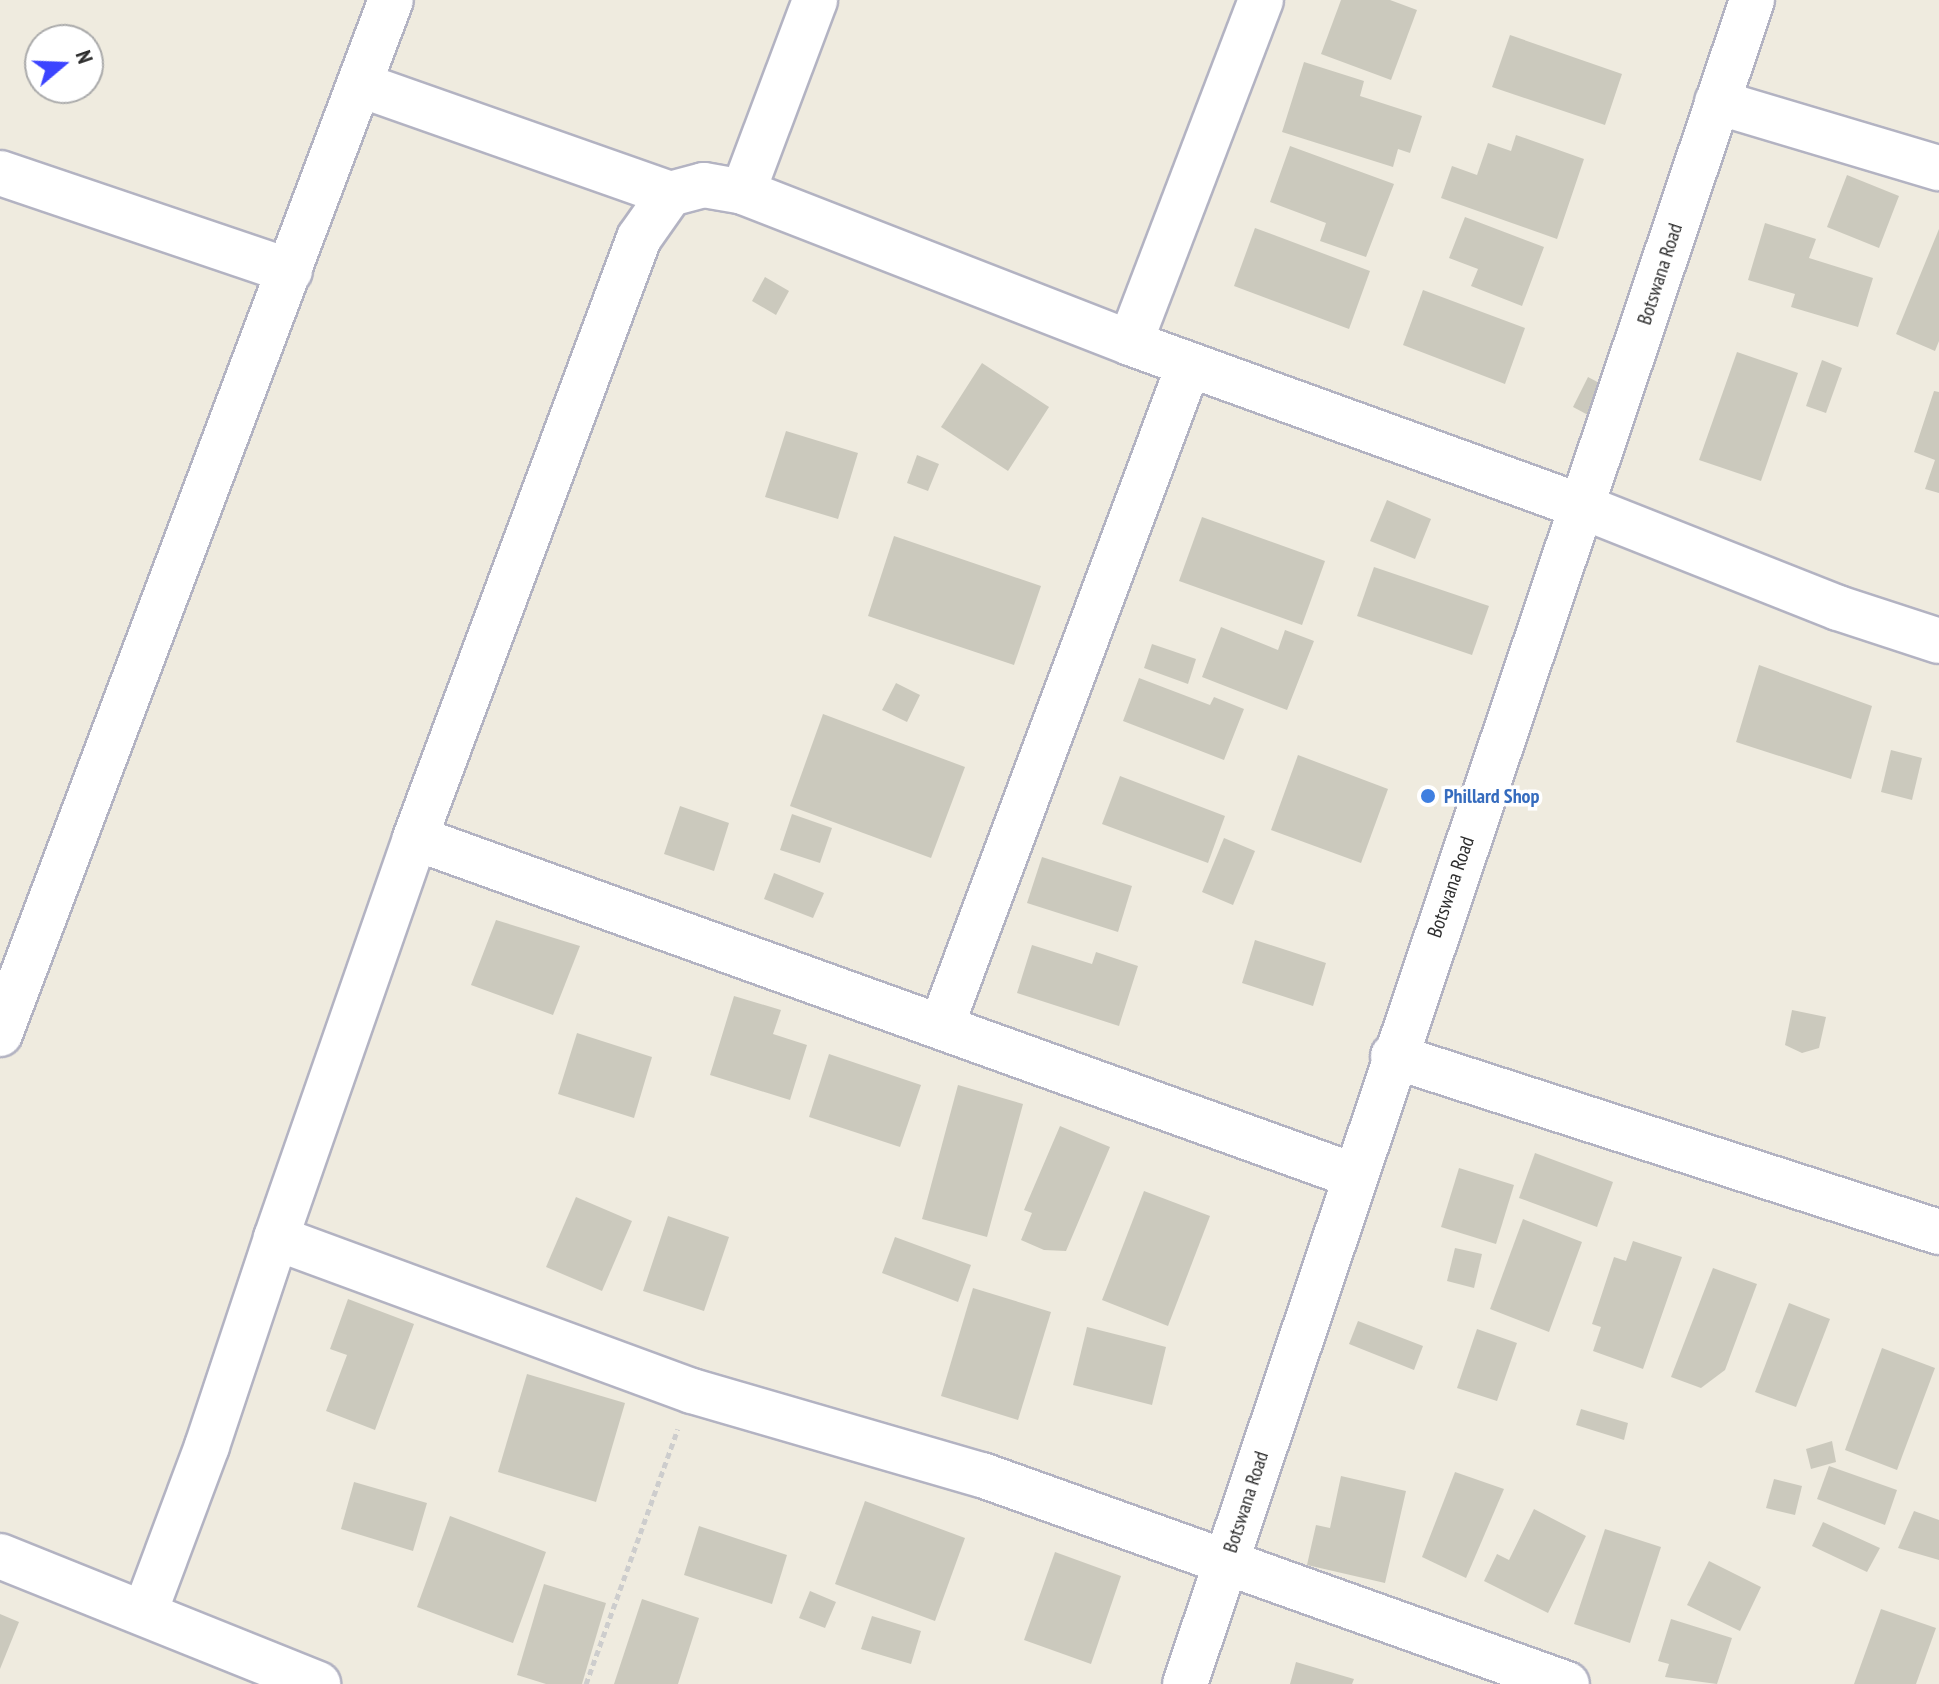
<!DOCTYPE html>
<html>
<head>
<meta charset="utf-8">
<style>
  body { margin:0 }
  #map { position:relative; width:1939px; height:1684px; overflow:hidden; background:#efebdf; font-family:"PT Sans Narrow",sans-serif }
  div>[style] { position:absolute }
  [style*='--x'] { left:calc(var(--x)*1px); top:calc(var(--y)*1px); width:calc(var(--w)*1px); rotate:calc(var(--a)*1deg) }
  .building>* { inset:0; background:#cbc9bd }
  .path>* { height:5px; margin-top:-2.5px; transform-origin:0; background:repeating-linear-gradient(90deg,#cdcdcd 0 6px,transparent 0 10px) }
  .roads { filter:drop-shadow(2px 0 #b3b3c2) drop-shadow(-2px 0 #b3b3c2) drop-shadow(0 2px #b3b3c2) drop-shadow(0 -2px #b3b3c2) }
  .minor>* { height:44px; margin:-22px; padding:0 22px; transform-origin:22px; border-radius:22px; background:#fff }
  .dots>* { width:22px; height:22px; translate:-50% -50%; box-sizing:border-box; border:4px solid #fff; border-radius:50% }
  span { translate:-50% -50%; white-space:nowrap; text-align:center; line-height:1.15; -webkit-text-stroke:7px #fff; paint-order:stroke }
  .street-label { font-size:20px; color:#2d2d2d }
  .shop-label { font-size:20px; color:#366cbe; font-weight:700 }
  .left { translate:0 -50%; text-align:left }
  .north { position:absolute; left:24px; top:24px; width:80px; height:80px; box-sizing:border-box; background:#fff; border:2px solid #ababab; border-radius:50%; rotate:71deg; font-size:22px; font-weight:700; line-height:32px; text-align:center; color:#2d2d2d }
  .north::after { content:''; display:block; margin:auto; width:28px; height:36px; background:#3c44ff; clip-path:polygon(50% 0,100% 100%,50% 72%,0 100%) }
</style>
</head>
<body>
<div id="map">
  <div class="building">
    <div style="clip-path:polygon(1341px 0,1390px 0,1417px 10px,1391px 80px,1321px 54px)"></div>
    <div style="clip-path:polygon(1510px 35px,1622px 74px,1605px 125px,1492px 87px)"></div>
    <div style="clip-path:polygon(1304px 62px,1364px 81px,1360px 96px,1422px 116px,1410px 153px,1398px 149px,1393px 167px,1282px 132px)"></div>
    <div style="clip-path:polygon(1516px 135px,1584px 159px,1557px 239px,1441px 198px,1452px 166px,1477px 175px,1488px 143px,1511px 151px)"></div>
    <div style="clip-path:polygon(1290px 146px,1394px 184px,1366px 257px,1320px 241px,1326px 223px,1270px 202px)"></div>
    <div style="clip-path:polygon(1847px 175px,1899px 196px,1879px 248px,1827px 227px)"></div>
    <div style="clip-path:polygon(1465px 217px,1544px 247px,1522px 306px,1471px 286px,1478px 269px,1449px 258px)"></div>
    <div style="clip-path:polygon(1765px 223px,1816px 239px,1809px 258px,1873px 278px,1858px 327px,1791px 307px,1795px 294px,1748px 280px)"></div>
    <div style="clip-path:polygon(1255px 228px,1370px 271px,1349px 329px,1234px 286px)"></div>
    <div style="clip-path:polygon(1939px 229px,1939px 341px,1935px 351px,1896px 334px)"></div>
    <div style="clip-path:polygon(765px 277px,789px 291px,776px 315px,752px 301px)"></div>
    <div style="clip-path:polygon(1423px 290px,1525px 328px,1505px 384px,1403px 345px)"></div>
    <div style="clip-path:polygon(1737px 352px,1798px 373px,1761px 481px,1699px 460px)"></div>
    <div style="clip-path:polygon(1822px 360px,1842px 368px,1826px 413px,1806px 406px)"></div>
    <div style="clip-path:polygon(982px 363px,1049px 407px,1008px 471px,941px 427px)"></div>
    <div style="clip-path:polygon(1588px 377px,1605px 386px,1590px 416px,1573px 407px)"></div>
    <div style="clip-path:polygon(1934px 391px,1939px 392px,1939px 493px,1925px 489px,1935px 460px,1914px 452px)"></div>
    <div style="clip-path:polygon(786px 431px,858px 453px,838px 519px,765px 497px)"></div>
    <div style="clip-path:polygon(917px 455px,939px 464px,928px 491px,907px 483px)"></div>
    <div style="clip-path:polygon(1387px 500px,1431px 519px,1415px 559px,1370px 541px)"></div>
    <div style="clip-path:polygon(1202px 517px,1325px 561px,1302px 625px,1179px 581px)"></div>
    <div style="clip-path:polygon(894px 536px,1041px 586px,1014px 665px,868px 616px)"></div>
    <div style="clip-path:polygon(1374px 567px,1489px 606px,1472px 655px,1357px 616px)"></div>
    <div style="clip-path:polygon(1221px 627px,1278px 650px,1285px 630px,1314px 641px,1287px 710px,1202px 677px)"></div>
    <div style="clip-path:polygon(1152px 644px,1196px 659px,1188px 684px,1144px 668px)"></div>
    <div style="clip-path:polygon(1759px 665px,1872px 706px,1851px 779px,1736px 742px)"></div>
    <div style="clip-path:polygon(1139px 678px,1210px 705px,1214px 697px,1244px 709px,1224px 760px,1123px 721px)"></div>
    <div style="clip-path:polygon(896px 683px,920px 695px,907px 722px,882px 710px)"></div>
    <div style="clip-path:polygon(823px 714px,965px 767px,931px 858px,790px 806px)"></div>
    <div style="clip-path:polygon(1891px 750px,1922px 758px,1912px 800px,1881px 792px)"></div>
    <div style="clip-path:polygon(1298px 755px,1388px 789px,1361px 863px,1271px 830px)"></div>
    <div style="clip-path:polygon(1120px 776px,1225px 816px,1208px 863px,1102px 824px)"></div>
    <div style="clip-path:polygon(680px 806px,729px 823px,714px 871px,664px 854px)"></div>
    <div style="clip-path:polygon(792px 814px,832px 828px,820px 863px,780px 850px)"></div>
    <div style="clip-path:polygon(1224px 838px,1255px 851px,1233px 905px,1202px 892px)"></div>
    <div style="clip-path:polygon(1042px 857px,1132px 886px,1118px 932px,1027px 903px)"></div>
    <div style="clip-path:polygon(774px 873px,824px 893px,813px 918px,764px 899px)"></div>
    <div style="clip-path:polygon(496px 920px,580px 946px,553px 1015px,471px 985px)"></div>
    <div style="clip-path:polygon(1255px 940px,1326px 963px,1313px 1006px,1242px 983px)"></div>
    <div style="clip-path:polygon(1032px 945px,1092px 964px,1096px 952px,1138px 966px,1119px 1026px,1017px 993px)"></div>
    <div style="clip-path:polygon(734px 996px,781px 1010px,773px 1034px,807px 1045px,790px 1100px,710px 1075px)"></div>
    <div style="clip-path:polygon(1792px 1010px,1826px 1017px,1819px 1048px,1802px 1053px,1785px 1045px)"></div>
    <div style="clip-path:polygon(577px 1033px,652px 1057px,634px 1118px,558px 1094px)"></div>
    <div style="clip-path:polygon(829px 1054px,921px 1085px,900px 1147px,809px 1117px)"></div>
    <div style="clip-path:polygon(958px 1085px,1023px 1104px,987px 1237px,922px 1219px)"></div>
    <div style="clip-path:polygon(1060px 1126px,1110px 1147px,1066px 1251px,1044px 1250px,1021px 1240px,1032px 1213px,1024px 1210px)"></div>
    <div style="clip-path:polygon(1535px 1153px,1613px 1182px,1597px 1227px,1519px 1198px)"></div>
    <div style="clip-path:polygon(1459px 1168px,1514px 1185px,1496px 1244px,1441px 1227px)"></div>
    <div style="clip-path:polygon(1144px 1191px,1210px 1216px,1168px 1326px,1102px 1300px)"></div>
    <div style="clip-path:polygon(576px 1197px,632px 1221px,602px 1291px,546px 1267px)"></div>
    <div style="clip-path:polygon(668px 1216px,729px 1237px,704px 1311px,643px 1291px)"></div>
    <div style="clip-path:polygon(1523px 1219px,1582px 1242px,1549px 1332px,1490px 1309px)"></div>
    <div style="clip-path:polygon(895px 1237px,971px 1265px,958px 1302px,882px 1273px)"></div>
    <div style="clip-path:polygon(1633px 1241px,1682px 1257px,1643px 1369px,1593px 1351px,1601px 1327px,1592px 1324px,1614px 1257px,1626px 1261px)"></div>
    <div style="clip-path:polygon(1455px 1248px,1482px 1254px,1474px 1288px,1447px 1281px)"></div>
    <div style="clip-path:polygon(1713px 1268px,1757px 1284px,1725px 1370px,1701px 1388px,1671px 1377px)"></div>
    <div style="clip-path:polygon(973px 1288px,1051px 1312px,1018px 1420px,941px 1396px)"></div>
    <div style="clip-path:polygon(348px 1299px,414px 1324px,375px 1430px,326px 1411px,347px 1355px,330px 1349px)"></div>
    <div style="clip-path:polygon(1789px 1303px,1830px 1319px,1796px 1407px,1755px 1392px)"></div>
    <div style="clip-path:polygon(1358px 1321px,1423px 1346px,1414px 1370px,1349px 1344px)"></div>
    <div style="clip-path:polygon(1087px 1327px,1166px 1347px,1152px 1405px,1073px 1385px)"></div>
    <div style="clip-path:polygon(1477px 1329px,1517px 1343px,1497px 1401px,1457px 1388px)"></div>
    <div style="clip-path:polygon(1882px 1348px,1935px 1368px,1897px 1470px,1845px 1450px)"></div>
    <div style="clip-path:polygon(527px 1374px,625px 1403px,596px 1502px,498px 1472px)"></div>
    <div style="clip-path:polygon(1581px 1409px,1628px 1423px,1624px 1440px,1576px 1425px)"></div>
    <div style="clip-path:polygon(1832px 1441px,1836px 1462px,1811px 1469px,1806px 1449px)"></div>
    <div style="clip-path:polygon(1829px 1466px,1897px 1490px,1885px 1525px,1817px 1499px)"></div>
    <div style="clip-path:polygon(1455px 1472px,1504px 1489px,1466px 1578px,1422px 1557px)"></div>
    <div style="clip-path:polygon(1341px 1476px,1406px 1491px,1385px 1583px,1307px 1565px,1316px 1525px,1330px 1528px)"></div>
    <div style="clip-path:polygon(1774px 1479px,1802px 1486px,1795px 1515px,1766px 1508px)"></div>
    <div style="clip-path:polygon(354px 1482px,427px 1503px,413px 1551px,341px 1529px)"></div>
    <div style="clip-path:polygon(865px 1501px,965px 1538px,935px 1621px,835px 1584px)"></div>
    <div style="clip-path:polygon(1534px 1509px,1586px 1536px,1548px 1613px,1484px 1581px,1497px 1554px,1509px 1560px)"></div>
    <div style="clip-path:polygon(1914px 1511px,1939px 1520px,1939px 1560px,1898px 1548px)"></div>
    <div style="clip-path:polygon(450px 1516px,546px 1552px,513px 1643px,417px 1607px)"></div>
    <div style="clip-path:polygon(1823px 1522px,1880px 1548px,1867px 1572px,1812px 1546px)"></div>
    <div style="clip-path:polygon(699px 1526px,787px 1555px,772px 1604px,684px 1575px)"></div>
    <div style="clip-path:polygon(1605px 1529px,1661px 1547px,1630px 1643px,1574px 1624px)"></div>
    <div style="clip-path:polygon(1055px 1552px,1121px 1576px,1091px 1664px,1024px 1640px)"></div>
    <div style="clip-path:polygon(1709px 1561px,1761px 1587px,1740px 1631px,1687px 1605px)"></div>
    <div style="clip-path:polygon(544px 1584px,606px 1603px,582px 1684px,546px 1684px,517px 1675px)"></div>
    <div style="clip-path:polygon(810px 1591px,836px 1602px,825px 1628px,799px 1618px)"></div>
    <div style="clip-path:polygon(642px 1599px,699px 1618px,678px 1684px,614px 1684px)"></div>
    <div style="clip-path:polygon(1881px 1609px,1936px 1628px,1916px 1684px,1854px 1684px)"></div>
    <div style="clip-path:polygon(0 1614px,19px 1622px,0 1669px)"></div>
    <div style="clip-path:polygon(872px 1616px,921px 1631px,911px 1664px,861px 1649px)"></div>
    <div style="clip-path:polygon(1671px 1619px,1732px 1638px,1717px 1684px,1665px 1677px,1669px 1664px,1658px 1661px)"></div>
    <div style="clip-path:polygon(1296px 1662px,1354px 1679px,1352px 1684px,1290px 1684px)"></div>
  </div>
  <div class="path">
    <div style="--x:586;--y:1684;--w:271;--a:-70.2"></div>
  </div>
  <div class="roads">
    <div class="minor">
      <div style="--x:1261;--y:0;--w:367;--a:110.9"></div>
      <div style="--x:1130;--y:343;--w:482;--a:19.9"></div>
      <div style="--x:1583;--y:507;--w:274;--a:21.6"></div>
      <div style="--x:1838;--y:608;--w:106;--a:18.1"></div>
      <div style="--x:361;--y:85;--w:328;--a:19.4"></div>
      <div style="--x:1717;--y:102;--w:232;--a:16.6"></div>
      <div style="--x:0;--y:173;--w:306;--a:18.7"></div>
      <div style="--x:743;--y:192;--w:205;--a:-69.4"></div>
      <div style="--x:415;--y:838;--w:996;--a:19.78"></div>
      <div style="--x:941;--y:1027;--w:705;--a:-69.48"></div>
      <div style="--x:0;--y:1034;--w:1105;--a:-69.29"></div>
      <div style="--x:1393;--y:1056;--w:574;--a:17.87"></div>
      <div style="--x:276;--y:1238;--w:423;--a:-70.8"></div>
      <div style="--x:415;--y:838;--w:640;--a:-69.53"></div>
      <div style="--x:639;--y:238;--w:54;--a:-54.8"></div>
      <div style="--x:670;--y:194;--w:35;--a:-15"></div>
      <div style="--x:704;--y:185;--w:40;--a:10"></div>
      <div style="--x:743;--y:192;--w:415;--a:21.3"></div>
      <div style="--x:0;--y:1556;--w:343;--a:21.9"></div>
      <div style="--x:145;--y:1612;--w:177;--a:-69.5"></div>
      <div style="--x:207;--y:1446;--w:219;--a:-71.6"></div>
      <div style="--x:276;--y:1238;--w:443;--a:20.2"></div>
      <div style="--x:692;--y:1391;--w:302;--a:16.2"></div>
      <div style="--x:982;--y:1475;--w:621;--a:19.66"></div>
      <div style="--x:1185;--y:1684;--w:1777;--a:-71.39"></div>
    </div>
  </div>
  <div class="dots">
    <div style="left:1428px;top:796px;background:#3f7fe0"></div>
  </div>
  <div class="street-label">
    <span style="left:1660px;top:274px;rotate:-72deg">Botswana Road</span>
    <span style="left:1451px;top:887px;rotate:-71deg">Botswana Road</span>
    <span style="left:1246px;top:1502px;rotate:-72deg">Botswana Road</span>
  </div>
  <div class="shop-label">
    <span class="left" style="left:1444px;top:796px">Phillard Shop</span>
  </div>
  <div class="north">N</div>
</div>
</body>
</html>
